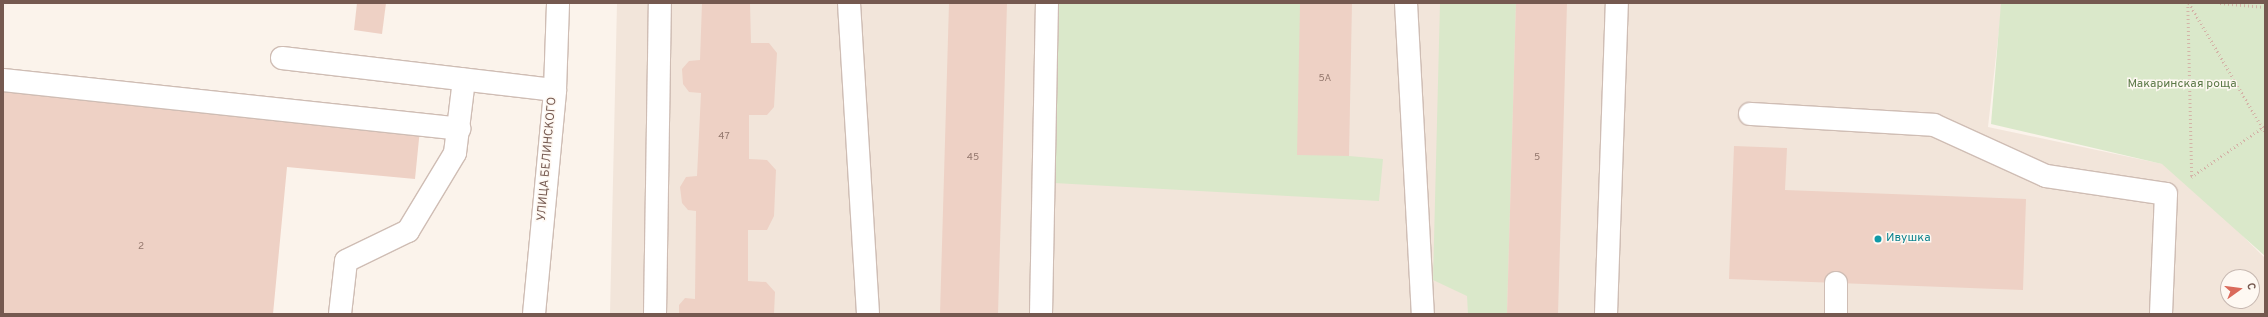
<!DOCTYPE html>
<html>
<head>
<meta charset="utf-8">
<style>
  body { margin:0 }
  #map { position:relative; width:2268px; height:317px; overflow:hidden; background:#fbf3eb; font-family:Overpass,sans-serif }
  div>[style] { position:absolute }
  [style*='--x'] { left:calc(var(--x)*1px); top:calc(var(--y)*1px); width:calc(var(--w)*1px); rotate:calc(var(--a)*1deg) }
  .residential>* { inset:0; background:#f2e5da }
  .green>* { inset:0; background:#dae8ca }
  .building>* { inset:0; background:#eed1c5 }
  .path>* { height:2.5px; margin-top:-1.25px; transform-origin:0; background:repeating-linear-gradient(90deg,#d4b4a8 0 1px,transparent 0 4px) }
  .roads { filter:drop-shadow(1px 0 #cfbdb4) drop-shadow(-1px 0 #cfbdb4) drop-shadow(0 1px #cfbdb4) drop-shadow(0 -1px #cfbdb4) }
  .minor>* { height:22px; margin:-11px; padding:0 11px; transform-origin:11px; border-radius:11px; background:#fff }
  .dots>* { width:11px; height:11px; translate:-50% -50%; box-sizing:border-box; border:2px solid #fef8f2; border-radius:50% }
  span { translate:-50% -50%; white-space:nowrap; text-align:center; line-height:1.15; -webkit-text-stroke:3px #fef8f2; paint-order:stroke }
  .number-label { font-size:10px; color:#93776d }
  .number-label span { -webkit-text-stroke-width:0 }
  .park-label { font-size:12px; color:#5c7948 }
  .street-label { font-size:12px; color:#755950 }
  .culture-label { font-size:12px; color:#0d838f }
  .left { translate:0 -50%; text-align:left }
  .frame { position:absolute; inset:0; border:4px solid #755950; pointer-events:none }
  .north { position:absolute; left:2220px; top:269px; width:40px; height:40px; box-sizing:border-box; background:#fef8f2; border:1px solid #c7b8b1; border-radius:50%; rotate:76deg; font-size:11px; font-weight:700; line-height:16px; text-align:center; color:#755950 }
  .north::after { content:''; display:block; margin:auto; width:14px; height:18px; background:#da6a5b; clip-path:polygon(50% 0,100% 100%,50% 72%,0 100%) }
</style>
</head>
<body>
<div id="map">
  <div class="residential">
    <div style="clip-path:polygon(evenodd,617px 3px,2002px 3px,1988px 127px,2172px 166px,2265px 258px,2265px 314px,610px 314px,617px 3px,2228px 277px,2252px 277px,2252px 301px,2228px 301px,2228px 277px)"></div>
  </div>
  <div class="green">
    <div style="clip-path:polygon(1058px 3px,1300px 3px,1349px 156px,1383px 159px,1379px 201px,1054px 183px)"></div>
    <div style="clip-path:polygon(1440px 3px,1516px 3px,1507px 314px,1468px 314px,1467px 296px,1433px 280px)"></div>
    <div style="clip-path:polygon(2001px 3px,2265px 3px,2265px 256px,2162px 164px,1991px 124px)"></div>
  </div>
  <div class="building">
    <div style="clip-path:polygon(357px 3px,386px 3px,382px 34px,354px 30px)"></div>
    <div style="clip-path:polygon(702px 3px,750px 3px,751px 43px,769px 43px,777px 53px,774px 107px,767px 115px,749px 115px,749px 159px,767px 160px,776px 170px,774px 216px,767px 230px,748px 230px,748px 281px,766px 282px,775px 292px,774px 314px,679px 314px,679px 305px,685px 298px,695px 299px,696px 211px,688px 210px,682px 203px,680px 187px,686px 177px,697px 176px,701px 93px,689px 92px,683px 84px,682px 69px,689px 61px,700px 60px)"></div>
    <div style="clip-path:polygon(949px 3px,1007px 3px,998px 314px,940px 314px)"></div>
    <div style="clip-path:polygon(1300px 3px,1352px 3px,1349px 156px,1297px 155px)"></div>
    <div style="clip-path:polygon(1516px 3px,1567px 3px,1558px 314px,1507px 314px)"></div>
    <div style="clip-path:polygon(3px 87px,420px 129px,415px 179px,287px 167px,273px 314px,3px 314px)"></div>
    <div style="clip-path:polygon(1734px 146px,1787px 148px,1785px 190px,2026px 199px,2023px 290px,1729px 279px)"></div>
  </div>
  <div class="path">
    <div style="--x:2188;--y:3;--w:174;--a:88.7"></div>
    <div style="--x:2189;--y:3;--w:150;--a:59.5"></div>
    <div style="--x:2220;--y:3;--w:45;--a:5.1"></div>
    <div style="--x:2191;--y:177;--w:90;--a:-34.6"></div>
  </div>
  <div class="roads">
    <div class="minor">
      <div style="--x:849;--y:3;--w:312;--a:86.5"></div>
      <div style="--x:1406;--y:3;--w:311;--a:86.9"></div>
      <div style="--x:282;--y:58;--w:275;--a:6.7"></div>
      <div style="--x:3;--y:80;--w:459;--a:6.1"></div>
      <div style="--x:1750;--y:114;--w:184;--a:3.4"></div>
      <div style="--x:1934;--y:125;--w:123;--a:24.5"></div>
      <div style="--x:2046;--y:176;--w:121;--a:8.5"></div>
      <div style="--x:2166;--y:194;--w:120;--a:92.4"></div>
      <div style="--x:340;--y:314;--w:53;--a:-83.5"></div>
      <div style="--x:346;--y:261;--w:69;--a:-25.8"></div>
      <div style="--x:408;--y:231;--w:91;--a:-58.9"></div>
      <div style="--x:455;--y:153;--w:74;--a:-83"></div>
      <div style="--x:534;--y:314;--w:225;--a:-84.6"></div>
      <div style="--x:555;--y:90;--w:87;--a:-88"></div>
      <div style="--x:655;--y:314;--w:311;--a:-89.1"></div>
      <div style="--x:1041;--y:314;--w:311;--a:-88.9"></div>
      <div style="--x:1606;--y:314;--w:311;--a:-88"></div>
      <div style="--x:1836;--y:314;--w:31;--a:-90"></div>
    </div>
  </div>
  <div class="dots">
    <div style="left:1878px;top:239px;background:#0f9aa8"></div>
  </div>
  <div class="number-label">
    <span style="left:1325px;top:79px">5А</span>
    <span style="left:724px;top:137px">47</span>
    <span style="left:973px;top:158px">45</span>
    <span style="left:1537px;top:158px">5</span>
    <span style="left:141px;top:247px">2</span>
  </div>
  <div class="park-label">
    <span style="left:2182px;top:85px">Макаринская роща</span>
  </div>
  <div class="street-label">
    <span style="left:548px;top:159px;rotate:-85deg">УЛИЦА БЕЛИНСКОГО</span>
  </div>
  <div class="culture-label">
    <span class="left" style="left:1886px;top:239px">Ивушка</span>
  </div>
  <div class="frame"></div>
  <div class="north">С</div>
</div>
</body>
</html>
